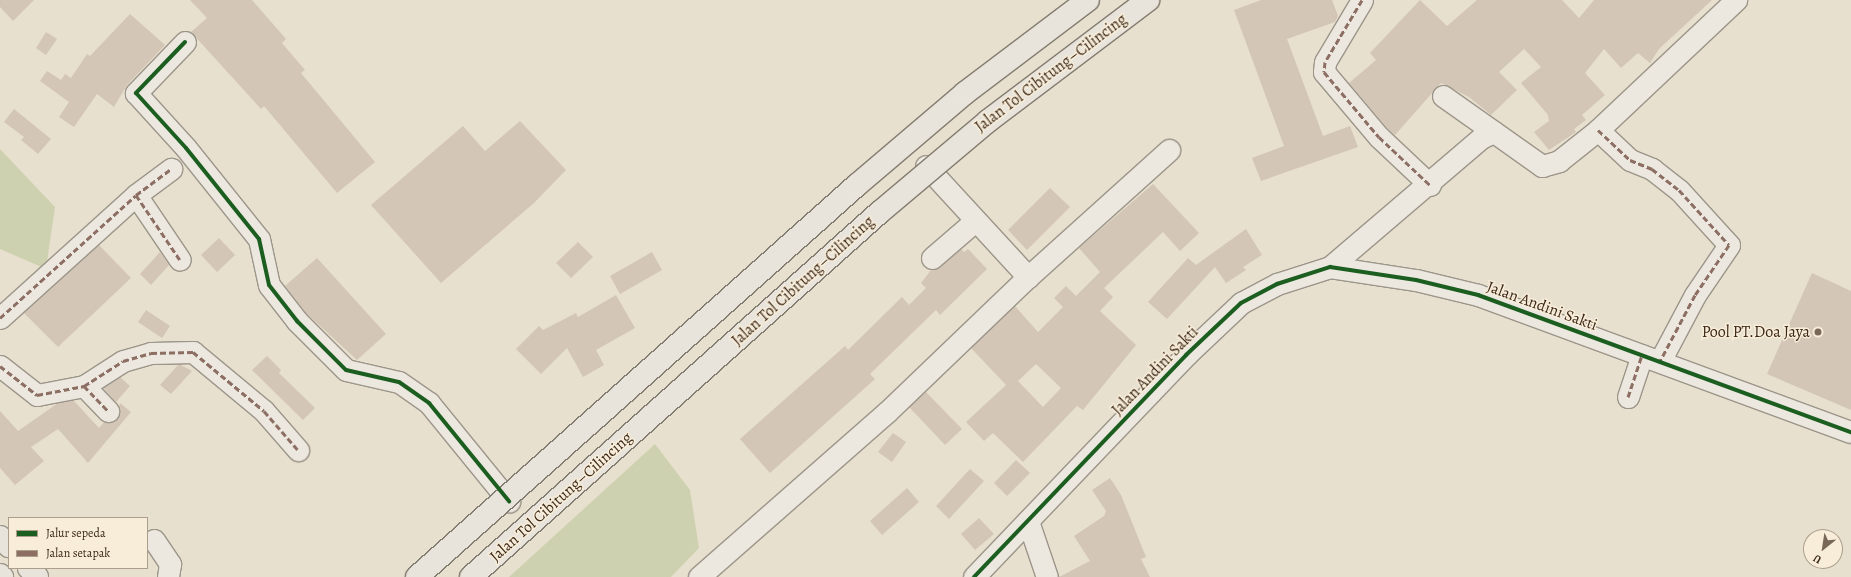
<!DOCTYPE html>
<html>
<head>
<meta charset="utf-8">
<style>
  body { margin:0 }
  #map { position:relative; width:1851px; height:577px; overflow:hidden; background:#e8e0ce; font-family:Alegreya,serif }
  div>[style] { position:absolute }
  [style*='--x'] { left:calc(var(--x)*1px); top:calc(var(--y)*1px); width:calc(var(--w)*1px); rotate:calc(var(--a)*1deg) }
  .green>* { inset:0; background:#ced1af }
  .building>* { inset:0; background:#d3c6b6 }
  .roads { filter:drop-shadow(1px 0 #9c9589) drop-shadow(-1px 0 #9c9589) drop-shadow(0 1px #9c9589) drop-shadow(0 -1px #9c9589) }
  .minor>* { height:21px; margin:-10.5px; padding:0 10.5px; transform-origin:10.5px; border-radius:10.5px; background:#ece8e0 }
  .highway>* { height:22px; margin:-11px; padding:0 11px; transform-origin:11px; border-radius:11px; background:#e9e4db }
  .bridges { filter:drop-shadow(1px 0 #837c70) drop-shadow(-1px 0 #837c70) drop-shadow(0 1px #837c70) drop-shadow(0 -1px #837c70) }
  .highway-bridge>* { height:22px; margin:-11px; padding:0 11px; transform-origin:11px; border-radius:11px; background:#e9e4db }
  .quiet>* { height:3px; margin-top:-1.5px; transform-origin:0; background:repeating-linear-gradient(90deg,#8d6e63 0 6px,transparent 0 9px) }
  .cycleway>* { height:4px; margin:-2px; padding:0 2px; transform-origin:2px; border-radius:2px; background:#1b5e20 }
  .dots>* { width:11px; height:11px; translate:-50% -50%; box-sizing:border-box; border:2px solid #f7edd9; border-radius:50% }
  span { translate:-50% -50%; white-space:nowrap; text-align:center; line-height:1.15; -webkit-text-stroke:3px #f7edd9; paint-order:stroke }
  .street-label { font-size:16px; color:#3d2818 }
  .poi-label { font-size:16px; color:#3d2818 }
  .right { translate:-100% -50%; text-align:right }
  .legend { position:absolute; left:8px; top:517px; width:140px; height:52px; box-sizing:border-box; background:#f7edd9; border:1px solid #ad9e8c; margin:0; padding:5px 7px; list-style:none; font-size:12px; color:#3d2818 }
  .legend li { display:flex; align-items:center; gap:8px; height:20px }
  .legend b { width:20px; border:1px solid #ad9e8c }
  .north { position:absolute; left:1803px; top:529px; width:40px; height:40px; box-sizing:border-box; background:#f7edd9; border:1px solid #ad9e8c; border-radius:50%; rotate:210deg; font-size:11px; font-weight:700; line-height:16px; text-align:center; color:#3d2818 }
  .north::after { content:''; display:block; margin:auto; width:14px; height:18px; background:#796858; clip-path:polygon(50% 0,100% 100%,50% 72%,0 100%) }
</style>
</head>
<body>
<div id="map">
  <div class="green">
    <div style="clip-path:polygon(0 149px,55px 207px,46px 269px,0 249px)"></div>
    <div style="clip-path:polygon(655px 444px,690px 490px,699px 548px,671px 577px,509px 577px)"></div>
  </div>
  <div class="building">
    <div style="clip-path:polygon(0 0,34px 0,13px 21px,0 7px)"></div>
    <div style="clip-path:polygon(190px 0,252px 0,286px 39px,282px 43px,305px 70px,301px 73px,375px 162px,337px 193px,264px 106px,261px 109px,191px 32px,207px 18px)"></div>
    <div style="clip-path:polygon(1261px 0,1332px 0,1338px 16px,1335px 22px,1287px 39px,1323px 136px,1350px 126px,1358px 147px,1261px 181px,1252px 158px,1284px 146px,1234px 10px)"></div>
    <div style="clip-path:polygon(1420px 0,1447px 26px,1477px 0,1562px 0,1579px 18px,1594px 0,1712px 0,1659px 49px,1650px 63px,1638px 53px,1621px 68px,1604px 49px,1585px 73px,1605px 95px,1582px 115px,1586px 120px,1574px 129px,1576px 132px,1549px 150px,1534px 132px,1549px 121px,1548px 115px,1521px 83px,1541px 67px,1524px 49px,1499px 72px,1517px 90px,1491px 115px,1469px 97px,1441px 83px,1395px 135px,1388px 129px,1349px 83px,1376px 60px,1370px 53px)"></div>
    <div style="clip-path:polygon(130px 14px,165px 45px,127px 85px,114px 107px,97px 94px,74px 127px,59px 117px,69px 102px,40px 81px,47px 71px,61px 80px,65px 74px,71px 78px,87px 54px,90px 56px)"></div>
    <div style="clip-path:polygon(46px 32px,57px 39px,46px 55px,36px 48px)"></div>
    <div style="clip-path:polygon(14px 109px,51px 139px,38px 154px,21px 140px,24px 137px,4px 122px)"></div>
    <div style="clip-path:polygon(520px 121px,566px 170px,534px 203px,441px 283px,371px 205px,463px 126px,485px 151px)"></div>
    <div style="clip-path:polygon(evenodd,1153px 184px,1199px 233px,1180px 251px,1163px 232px,1104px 288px,1113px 297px,1100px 311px,1136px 345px,1083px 410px,1077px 406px,1023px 462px,993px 433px,984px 441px,966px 422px,1006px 385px,971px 348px,1015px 306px,1038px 332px,1063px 307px,1054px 298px,1066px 286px,1076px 296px,1100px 272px,1079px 248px,1153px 184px,1036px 364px,1061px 388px,1043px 407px,1018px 381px,1036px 364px)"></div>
    <div style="clip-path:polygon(1050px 188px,1070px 207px,1027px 250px,1008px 230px)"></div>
    <div style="clip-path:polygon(1246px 229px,1262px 255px,1243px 267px,1246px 270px,1226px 283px,1215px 267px,1167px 319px,1148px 302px,1188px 258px,1196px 265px)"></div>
    <div style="clip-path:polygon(219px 238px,235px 255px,217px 272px,201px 255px)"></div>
    <div style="clip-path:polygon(578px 242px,593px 257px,571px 278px,556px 263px)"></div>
    <div style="clip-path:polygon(99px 245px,131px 278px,58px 347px,24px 313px)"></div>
    <div style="clip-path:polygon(961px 249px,964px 252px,968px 249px,987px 269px,940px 315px,936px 310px,870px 374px,875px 379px,770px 473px,740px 439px,845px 346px,848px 350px,902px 297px,909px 305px,926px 288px,921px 283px,931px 270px,940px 267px)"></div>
    <div style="clip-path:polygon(160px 252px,169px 265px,151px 285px,140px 274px)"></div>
    <div style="clip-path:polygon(652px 252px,662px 270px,620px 294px,610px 276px)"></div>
    <div style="clip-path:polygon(317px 258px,386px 334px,357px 360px,306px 313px,285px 286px)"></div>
    <div style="clip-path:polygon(1812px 273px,1851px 291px,1851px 410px,1767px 374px)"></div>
    <div style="clip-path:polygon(616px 295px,635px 328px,596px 350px,604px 365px,583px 377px,567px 348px,541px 374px,516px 349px,539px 326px,543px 330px,576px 313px,578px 317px)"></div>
    <div style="clip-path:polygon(146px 310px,170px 326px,162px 338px,138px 322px)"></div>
    <div style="clip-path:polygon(267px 356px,281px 370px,279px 373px,315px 408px,303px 420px,252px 370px)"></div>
    <div style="clip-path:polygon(179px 364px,192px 371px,171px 394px,160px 385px)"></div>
    <div style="clip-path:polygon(120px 377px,130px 386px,116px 402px,103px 388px)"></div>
    <div style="clip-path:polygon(926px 392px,962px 429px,945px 445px,909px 407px)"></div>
    <div style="clip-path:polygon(73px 400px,99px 428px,104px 422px,117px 419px,120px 403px,131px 412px,88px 463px,58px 429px,31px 447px,44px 461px,15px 485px,0 468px,0 411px,18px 431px,58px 403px)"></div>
    <div style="clip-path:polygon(893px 433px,906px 442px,892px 462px,878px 452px)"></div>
    <div style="clip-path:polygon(1016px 460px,1030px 473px,1007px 496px,994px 483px)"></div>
    <div style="clip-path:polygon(970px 469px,984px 481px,949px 519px,936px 506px)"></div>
    <div style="clip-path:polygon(1110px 478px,1121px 495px,1146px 557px,1141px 559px,1150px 577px,1059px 577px,1090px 561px,1074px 536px,1104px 516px,1106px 511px,1092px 490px)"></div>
    <div style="clip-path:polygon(907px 488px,919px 502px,882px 535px,870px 521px)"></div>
    <div style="clip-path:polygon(979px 518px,994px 534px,975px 550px,961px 534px)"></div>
  </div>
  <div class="roads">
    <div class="minor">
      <div style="--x:1362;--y:0;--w:72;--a:120.8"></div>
      <div style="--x:1325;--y:62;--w:10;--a:96"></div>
      <div style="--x:1324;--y:72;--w:85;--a:49.8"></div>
      <div style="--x:1379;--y:137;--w:70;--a:43.3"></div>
      <div style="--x:185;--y:42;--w:71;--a:133.9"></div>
      <div style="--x:136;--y:93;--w:74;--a:47.7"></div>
      <div style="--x:186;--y:148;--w:117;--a:51.3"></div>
      <div style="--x:259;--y:239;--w:47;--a:77.7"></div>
      <div style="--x:269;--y:285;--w:46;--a:52.1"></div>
      <div style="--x:297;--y:321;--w:69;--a:45"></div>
      <div style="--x:346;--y:370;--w:54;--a:12.8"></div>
      <div style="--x:399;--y:382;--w:37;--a:35"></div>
      <div style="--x:429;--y:403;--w:127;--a:50.8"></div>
      <div style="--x:1443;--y:96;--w:62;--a:35.2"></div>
      <div style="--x:1598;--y:130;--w:44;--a:43.2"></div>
      <div style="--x:1630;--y:160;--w:24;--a:22"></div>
      <div style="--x:1652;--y:169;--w:34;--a:38"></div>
      <div style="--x:1679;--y:190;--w:74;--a:47.7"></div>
      <div style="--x:1729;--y:245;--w:60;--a:124.2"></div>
      <div style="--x:1695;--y:295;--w:75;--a:117.9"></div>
      <div style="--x:926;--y:166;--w:151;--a:47.4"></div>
      <div style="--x:136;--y:195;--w:78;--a:55.9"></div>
      <div style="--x:932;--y:258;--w:57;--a:-40.7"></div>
      <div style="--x:1330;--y:267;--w:199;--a:-40.5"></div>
      <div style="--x:1481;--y:138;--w:14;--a:-25"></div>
      <div style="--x:1494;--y:132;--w:59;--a:35.3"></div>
      <div style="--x:1542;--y:166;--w:18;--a:-16"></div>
      <div style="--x:1559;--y:161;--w:50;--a:-38.5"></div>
      <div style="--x:1598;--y:130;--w:190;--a:-43.3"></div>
      <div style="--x:0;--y:318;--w:183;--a:-42.1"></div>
      <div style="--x:136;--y:195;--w:44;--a:-36.6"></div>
      <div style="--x:0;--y:366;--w:47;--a:38.1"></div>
      <div style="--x:37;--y:395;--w:48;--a:-10.8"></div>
      <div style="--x:84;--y:386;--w:35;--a:46"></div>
      <div style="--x:84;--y:386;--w:46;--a:-32.7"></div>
      <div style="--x:123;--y:361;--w:29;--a:-16"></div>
      <div style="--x:151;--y:353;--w:42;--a:-1.4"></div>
      <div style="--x:193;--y:352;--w:92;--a:39.7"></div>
      <div style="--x:264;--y:411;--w:52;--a:48.9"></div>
      <div style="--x:1628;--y:397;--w:44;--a:-71.6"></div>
      <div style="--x:1028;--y:521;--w:59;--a:71.3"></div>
      <div style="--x:154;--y:540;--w:29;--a:56"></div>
      <div style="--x:170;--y:564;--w:13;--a:99"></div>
      <div style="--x:699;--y:577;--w:250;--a:-41.3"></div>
      <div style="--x:887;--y:412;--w:195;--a:-43.8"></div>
      <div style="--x:1028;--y:277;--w:190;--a:-42"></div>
      <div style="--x:974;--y:577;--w:307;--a:-46.3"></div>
      <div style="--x:1186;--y:355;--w:76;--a:-43.4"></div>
      <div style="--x:1241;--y:303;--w:41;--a:-27.8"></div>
      <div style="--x:1277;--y:284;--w:56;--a:-17.8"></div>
      <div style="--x:1330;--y:267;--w:87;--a:8.6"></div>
      <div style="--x:1416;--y:280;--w:64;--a:13.6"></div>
      <div style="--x:1478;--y:295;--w:397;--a:20.2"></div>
    </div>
    <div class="highway">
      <div style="--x:0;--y:537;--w:13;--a:45"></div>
      <div style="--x:29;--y:568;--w:12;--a:48"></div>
      <div style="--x:0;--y:575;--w:3;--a:45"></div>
    </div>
  </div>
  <div class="bridges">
    <div class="highway-bridge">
      <div style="--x:417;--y:577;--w:589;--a:-41.7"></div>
      <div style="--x:857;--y:185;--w:142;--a:-40.4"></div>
      <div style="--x:965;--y:93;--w:154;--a:-37.1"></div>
      <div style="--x:471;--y:577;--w:548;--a:-41.75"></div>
      <div style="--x:880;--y:212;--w:141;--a:-40.1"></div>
      <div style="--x:988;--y:121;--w:201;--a:-37.1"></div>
    </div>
  </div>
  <div class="quiet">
    <div style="--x:1362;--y:0;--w:72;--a:120.8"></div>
    <div style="--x:1325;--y:62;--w:10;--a:96"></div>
    <div style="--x:1324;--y:72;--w:85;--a:49.8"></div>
    <div style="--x:1379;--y:137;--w:70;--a:43.3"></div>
    <div style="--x:1598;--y:130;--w:44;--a:43.2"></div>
    <div style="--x:1630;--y:160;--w:24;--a:22"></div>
    <div style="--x:1652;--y:169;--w:34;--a:38"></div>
    <div style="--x:1679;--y:190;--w:74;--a:47.7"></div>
    <div style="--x:1729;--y:245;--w:60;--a:124.2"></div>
    <div style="--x:1695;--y:295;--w:75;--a:117.9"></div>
    <div style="--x:136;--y:195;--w:78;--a:55.9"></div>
    <div style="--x:0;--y:318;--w:183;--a:-42.1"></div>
    <div style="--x:136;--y:195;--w:44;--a:-36.6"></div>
    <div style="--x:0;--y:366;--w:47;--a:38.1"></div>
    <div style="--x:37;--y:395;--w:48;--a:-10.8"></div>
    <div style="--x:84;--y:386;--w:35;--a:46"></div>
    <div style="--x:84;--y:386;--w:46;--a:-32.7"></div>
    <div style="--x:123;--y:361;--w:29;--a:-16"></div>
    <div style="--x:151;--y:353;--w:42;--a:-1.4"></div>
    <div style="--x:193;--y:352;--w:92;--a:39.7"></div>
    <div style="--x:264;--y:411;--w:52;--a:48.9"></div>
    <div style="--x:1628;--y:397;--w:44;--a:-71.6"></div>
  </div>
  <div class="cycleway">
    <div style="--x:185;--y:42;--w:71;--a:133.9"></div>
    <div style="--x:136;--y:93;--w:74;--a:47.7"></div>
    <div style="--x:186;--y:148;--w:117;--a:51.3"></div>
    <div style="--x:259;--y:239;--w:47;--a:77.7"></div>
    <div style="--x:269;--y:285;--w:46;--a:52.1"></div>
    <div style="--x:297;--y:321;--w:69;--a:45"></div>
    <div style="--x:346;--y:370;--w:54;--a:12.8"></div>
    <div style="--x:399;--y:382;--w:37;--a:35"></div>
    <div style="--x:429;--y:403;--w:127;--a:50.8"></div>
    <div style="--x:974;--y:577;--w:307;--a:-46.3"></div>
    <div style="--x:1186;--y:355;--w:76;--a:-43.4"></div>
    <div style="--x:1241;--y:303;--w:41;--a:-27.8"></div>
    <div style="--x:1277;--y:284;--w:56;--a:-17.8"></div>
    <div style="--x:1330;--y:267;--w:87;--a:8.6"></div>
    <div style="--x:1416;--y:280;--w:64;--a:13.6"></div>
    <div style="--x:1478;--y:295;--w:397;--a:20.2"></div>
  </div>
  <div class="dots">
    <div style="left:1818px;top:332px;background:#796858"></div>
  </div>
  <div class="street-label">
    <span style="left:1051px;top:73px;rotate:-37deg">Jalan Tol Cibitung–Cilincing</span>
    <span style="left:803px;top:281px;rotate:-42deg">Jalan Tol Cibitung–Cilincing</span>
    <span style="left:1542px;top:306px;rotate:20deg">Jalan Andini Sakti</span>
    <span style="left:1155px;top:371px;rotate:-46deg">Jalan Andini Sakti</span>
    <span style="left:561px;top:497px;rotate:-42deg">Jalan Tol Cibitung–Cilincing</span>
  </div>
  <div class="poi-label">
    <span class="right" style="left:1810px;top:332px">Pool PT.Doa Jaya</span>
  </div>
  <ul class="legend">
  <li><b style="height:5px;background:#1b5e20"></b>Jalur sepeda</li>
  <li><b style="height:5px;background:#8d6e63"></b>Jalan setapak</li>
  </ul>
  <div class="north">U</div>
</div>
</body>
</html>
